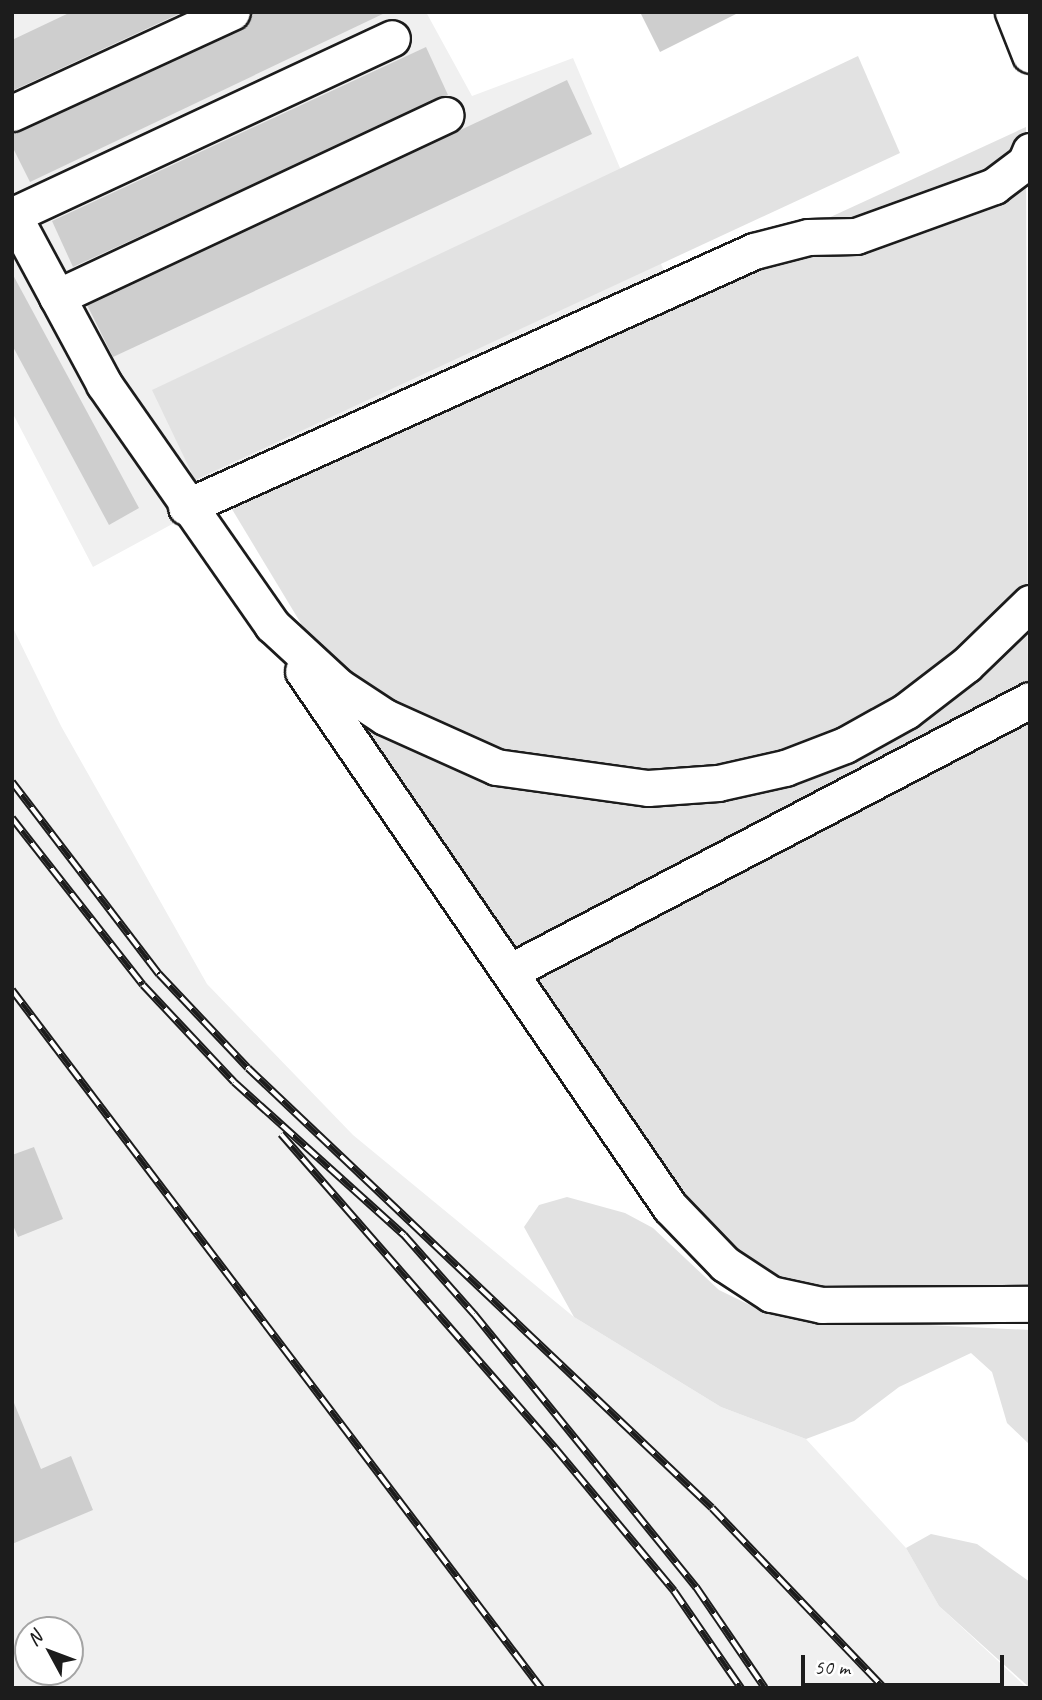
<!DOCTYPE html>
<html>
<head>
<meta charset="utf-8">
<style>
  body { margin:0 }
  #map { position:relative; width:1042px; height:1700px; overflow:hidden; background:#fff; font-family:Caveat,sans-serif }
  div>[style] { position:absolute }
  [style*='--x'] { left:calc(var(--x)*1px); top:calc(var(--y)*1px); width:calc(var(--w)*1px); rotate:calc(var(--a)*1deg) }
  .built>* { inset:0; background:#f0f0f0 }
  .green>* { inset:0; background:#e2e2e2 }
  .building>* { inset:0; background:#cecece }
  .roads { filter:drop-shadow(2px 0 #1c1c1c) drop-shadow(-2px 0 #1c1c1c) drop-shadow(0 2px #1c1c1c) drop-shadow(0 -2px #1c1c1c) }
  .minor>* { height:35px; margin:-17.5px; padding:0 17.5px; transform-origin:17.5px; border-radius:17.5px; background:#fff }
  .rail>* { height:8px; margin-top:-4px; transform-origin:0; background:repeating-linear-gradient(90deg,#fff 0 16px,#1c1c1c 0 32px); box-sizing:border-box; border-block:2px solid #1c1c1c }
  span { translate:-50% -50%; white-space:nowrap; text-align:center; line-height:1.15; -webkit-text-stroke:7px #fff; paint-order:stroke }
  .frame { position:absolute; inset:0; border:14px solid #1c1c1c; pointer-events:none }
  .north { position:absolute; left:14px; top:1616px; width:70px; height:70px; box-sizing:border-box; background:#fff; border:2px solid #a4a4a4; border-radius:50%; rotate:311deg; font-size:19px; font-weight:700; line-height:28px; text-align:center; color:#1c1c1c }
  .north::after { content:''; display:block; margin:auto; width:24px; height:32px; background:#1c1c1c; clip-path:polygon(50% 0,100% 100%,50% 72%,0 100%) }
  .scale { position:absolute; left:801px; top:1655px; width:203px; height:32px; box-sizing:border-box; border:4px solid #1c1c1c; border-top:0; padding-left:9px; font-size:21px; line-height:24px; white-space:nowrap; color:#1c1c1c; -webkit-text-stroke:5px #fff; paint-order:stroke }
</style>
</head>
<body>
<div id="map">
  <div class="built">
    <div style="clip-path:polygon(12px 12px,426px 12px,472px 96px,573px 58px,673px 292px,224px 496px,93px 567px,12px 412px)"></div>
    <div style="clip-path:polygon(evenodd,12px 626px,61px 726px,207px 984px,353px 1135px,574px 1317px,721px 1407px,806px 1439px,906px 1548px,939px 1606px,1027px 1688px,12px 1688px,12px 626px,28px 1630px,70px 1630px,70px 1672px,28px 1672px,28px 1630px)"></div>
  </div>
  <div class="green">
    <div style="clip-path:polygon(858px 56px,900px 153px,195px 480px,152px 390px)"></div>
    <div style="clip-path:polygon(1026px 127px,1030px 1304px,881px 1306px,725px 1264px,511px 971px,224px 496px)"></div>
    <div style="clip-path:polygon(567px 1197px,625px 1213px,653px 1228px,719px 1290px,758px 1309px,807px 1319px,1030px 1330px,1030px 1445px,1007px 1423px,992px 1372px,971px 1353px,899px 1387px,854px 1421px,806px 1439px,721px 1407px,574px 1317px,524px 1227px,539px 1205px)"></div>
    <div style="clip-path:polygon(931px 1534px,977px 1544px,1030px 1582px,1030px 1688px,939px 1606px,906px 1548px)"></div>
  </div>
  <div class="building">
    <div style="clip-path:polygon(71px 12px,183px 12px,12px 91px,12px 40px)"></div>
    <div style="clip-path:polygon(252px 12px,387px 12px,30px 182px,12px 146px,12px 133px,240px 30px)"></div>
    <div style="clip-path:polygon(640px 12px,740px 12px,660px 52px)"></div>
    <div style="clip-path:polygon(426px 47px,448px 95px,73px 267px,52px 221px)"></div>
    <div style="clip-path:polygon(567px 80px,592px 134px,113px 357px,87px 305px)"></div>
    <div style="clip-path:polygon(12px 273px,139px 508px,109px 525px,12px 345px)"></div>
    <div style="clip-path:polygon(34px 1147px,63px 1219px,18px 1237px,12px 1223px,12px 1155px)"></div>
    <div style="clip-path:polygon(12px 1398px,41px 1469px,71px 1456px,93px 1510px,12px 1544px)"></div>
  </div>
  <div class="roads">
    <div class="minor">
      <div style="--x:1013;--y:12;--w:46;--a:68.4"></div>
      <div style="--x:12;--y:113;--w:242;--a:-24.7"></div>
      <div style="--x:12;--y:213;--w:194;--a:61.7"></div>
      <div style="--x:104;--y:384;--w:294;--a:55.1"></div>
      <div style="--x:272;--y:625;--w:90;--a:42.7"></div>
      <div style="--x:338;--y:686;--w:56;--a:33.4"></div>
      <div style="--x:385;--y:717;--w:122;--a:24.2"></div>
      <div style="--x:496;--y:767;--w:153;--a:7.9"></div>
      <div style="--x:648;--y:788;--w:70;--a:-4.1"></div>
      <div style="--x:718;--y:783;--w:69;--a:-12.6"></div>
      <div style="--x:785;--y:768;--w:64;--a:-21"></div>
      <div style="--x:845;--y:745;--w:70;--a:-29.1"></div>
      <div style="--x:906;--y:711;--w:76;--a:-37.5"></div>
      <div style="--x:966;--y:665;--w:89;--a:-44.1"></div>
      <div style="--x:13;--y:215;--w:418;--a:-25"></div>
      <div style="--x:57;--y:297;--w:429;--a:-25.1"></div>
      <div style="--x:186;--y:507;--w:623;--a:-24.26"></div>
      <div style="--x:754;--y:251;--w:56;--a:-14.5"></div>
      <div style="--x:808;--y:237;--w:48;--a:-1.2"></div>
      <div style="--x:856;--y:236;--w:147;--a:-19.9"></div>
      <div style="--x:994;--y:186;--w:39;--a:-37"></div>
      <div style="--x:1025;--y:163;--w:13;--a:-67"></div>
      <div style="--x:303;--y:671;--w:650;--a:55.6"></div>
      <div style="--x:670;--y:1207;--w:79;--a:46"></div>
      <div style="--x:725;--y:1264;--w:55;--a:33.1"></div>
      <div style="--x:771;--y:1294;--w:52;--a:12.2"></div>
      <div style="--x:822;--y:1305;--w:208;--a:-0.3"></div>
      <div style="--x:511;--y:971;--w:585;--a:-27.57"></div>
    </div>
  </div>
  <div class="rail">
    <div style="--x:12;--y:782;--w:242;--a:52.6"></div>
    <div style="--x:159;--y:974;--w:129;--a:46.6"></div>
    <div style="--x:248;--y:1068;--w:639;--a:43.48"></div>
    <div style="--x:712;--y:1508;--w:249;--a:46.3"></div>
    <div style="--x:12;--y:818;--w:212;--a:51.9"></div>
    <div style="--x:143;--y:985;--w:133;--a:46.8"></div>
    <div style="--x:234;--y:1082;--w:229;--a:42"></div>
    <div style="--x:404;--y:1235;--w:106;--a:48.5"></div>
    <div style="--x:474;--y:1314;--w:352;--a:50.9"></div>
    <div style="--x:696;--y:1587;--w:122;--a:55.7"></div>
    <div style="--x:12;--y:990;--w:876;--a:52.84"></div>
    <div style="--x:281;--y:1134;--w:417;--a:48.9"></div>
    <div style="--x:555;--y:1448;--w:186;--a:50.2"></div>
    <div style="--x:674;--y:1591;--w:118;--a:55.4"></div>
  </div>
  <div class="frame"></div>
  <div class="north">N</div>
  <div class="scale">50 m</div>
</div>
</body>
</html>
